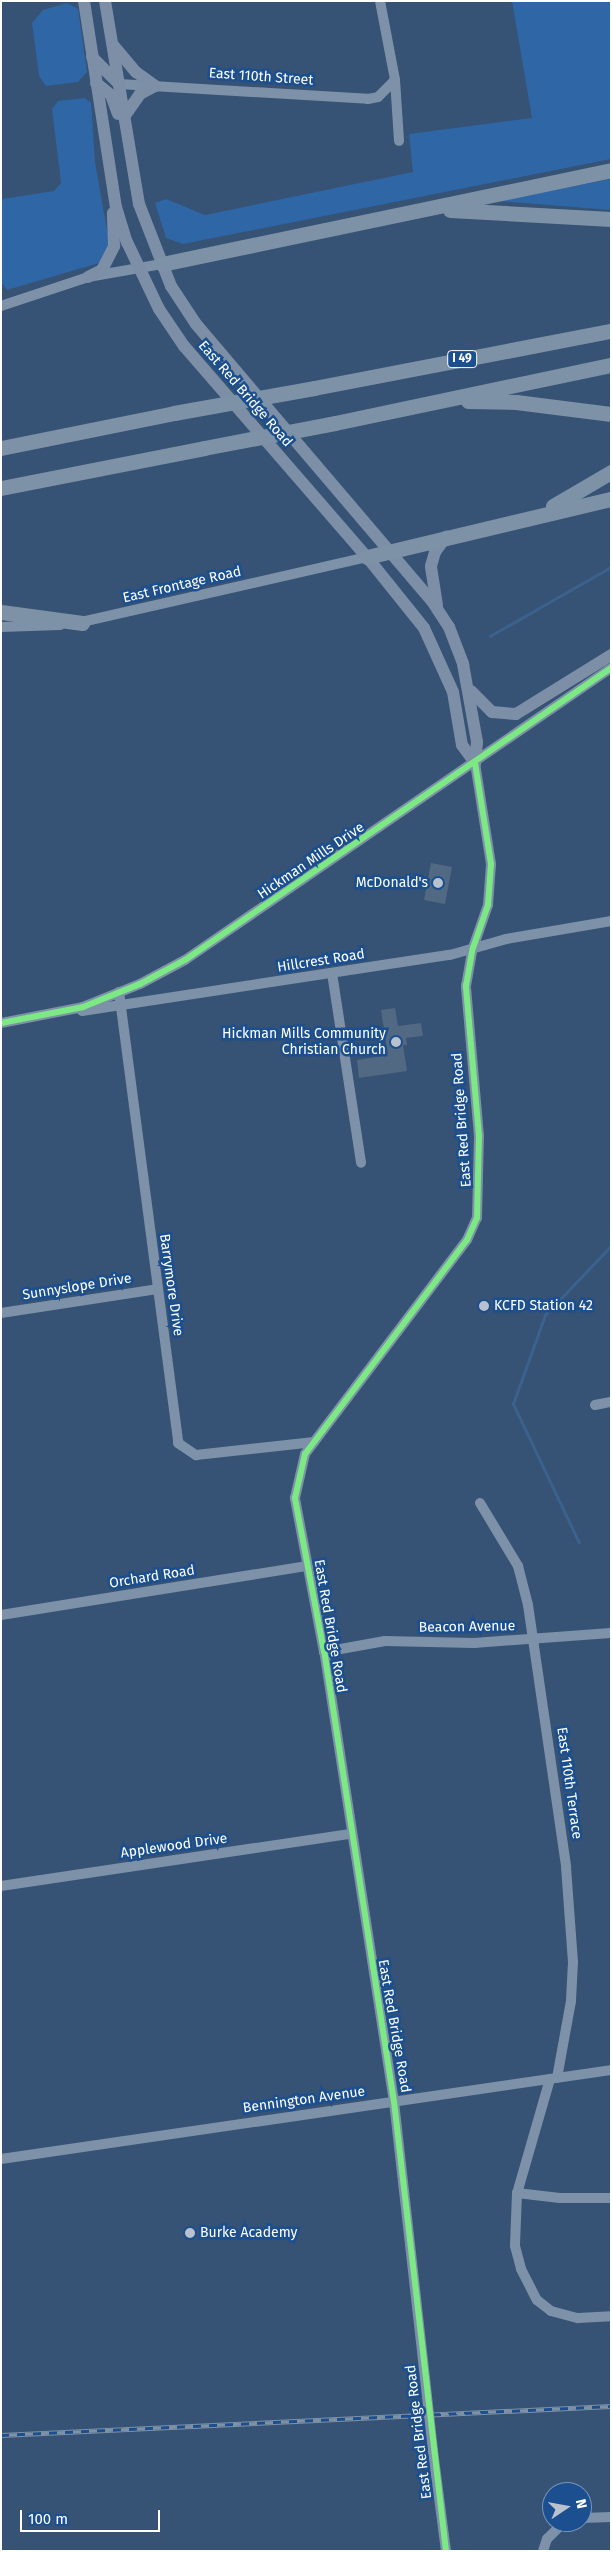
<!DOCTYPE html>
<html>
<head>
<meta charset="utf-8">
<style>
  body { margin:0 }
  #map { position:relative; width:612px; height:2552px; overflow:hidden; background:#365274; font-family:"Fira Sans",sans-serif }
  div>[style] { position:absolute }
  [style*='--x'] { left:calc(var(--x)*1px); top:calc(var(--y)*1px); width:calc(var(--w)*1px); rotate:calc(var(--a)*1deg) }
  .green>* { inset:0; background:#2f66a5 }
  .stream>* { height:2.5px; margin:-1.25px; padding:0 1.25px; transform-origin:1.25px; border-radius:1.25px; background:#3b618d }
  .building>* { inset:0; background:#526984 }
  .minor>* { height:10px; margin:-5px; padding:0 5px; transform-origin:5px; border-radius:5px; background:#7d92a8 }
  .major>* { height:12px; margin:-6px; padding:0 6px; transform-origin:6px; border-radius:6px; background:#7d8ea7 }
  .highway>* { height:15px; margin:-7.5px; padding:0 7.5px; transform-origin:7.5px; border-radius:7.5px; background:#7e92a7 }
  .rail>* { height:4.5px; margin-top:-2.25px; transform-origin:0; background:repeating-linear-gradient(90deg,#1b4f8f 0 8px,#7e92a7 0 16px); box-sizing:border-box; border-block:1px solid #7e92a7 }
  .minor-bridge>* { height:10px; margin:-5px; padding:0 5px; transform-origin:5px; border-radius:5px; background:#7d92a8 }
  .highway-bridge>* { height:15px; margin:-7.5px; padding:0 7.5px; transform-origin:7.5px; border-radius:7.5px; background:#7e92a7 }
  .cycleway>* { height:6px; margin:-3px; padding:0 3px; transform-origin:3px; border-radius:3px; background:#7ce984 }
  .dots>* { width:14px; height:14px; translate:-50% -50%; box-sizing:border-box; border:2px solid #1b4f8f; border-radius:50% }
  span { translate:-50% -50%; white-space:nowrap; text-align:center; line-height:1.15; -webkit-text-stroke:5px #1b4f8f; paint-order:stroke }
  .shield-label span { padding:1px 4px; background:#1b4f8f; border:1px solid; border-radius:4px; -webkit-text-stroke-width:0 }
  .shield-label { font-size:12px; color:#fff; font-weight:700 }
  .street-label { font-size:14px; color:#fff }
  .poi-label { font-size:14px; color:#fff }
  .right { translate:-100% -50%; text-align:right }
  .left { translate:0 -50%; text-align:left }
  .frame { position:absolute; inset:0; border:2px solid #fff; pointer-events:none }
  .north { position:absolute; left:542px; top:2482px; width:50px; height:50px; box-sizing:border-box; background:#1b4f8f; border:1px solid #7695bc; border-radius:50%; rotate:78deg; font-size:14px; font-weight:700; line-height:20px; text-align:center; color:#fff }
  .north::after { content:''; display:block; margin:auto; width:18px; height:22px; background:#b9c2ce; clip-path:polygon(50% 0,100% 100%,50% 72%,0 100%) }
  .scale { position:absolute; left:20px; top:2510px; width:140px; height:22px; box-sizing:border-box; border:2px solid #fff; border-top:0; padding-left:6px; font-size:15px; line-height:18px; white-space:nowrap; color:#fff; -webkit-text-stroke:4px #1b4f8f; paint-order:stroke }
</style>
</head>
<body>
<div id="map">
  <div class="green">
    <div style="clip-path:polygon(512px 1px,611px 1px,611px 159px,183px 244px,166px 238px,155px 203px,166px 199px,205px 215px,413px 172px,409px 134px,532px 118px)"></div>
    <div style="clip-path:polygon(67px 3px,78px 9px,87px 72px,78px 82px,46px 86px,39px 76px,32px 23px,43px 10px)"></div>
    <div style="clip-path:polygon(85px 98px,91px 103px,95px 162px,110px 247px,99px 263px,7px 290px,1px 282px,2px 199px,54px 191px,61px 183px,52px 109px,58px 101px)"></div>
    <div style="clip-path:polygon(611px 179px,611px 210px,499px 201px)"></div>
  </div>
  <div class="stream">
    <div style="--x:490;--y:636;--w:139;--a:-29.7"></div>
    <div style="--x:579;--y:1543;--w:154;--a:-115.4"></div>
    <div style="--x:513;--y:1404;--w:95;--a:-70.2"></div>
    <div style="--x:545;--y:1315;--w:95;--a:-46.3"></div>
  </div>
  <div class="building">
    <div style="clip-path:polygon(431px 863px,452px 867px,445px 904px,424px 900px)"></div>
    <div style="clip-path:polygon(395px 1008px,398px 1026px,421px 1023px,423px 1036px,406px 1038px,407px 1045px,403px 1045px,407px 1071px,359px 1078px,357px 1060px,388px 1055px,381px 1010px)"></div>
  </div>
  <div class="minor">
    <div style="--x:380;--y:1;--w:80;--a:79.2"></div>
    <div style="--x:395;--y:80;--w:61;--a:86.2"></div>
    <div style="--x:119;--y:84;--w:249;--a:3.4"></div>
    <div style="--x:368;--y:99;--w:10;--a:-11"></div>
    <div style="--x:378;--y:97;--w:24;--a:-45"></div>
    <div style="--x:1;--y:306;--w:92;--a:-18.4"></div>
    <div style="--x:88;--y:277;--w:75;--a:-10"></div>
    <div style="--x:77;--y:623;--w:297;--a:-12.8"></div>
    <div style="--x:1;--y:627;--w:59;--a:-1.9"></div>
    <div style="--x:332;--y:973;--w:192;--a:81.3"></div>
    <div style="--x:119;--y:992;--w:455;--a:82.5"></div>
    <div style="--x:178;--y:1443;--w:22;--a:34"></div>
    <div style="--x:196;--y:1455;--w:119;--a:-6.3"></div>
    <div style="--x:82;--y:1011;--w:372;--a:-8.7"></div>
    <div style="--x:450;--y:955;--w:58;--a:-15.9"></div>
    <div style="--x:506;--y:939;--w:107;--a:-9.7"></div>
    <div style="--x:1;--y:1023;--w:84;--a:-11"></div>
    <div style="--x:83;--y:1007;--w:61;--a:-22"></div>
    <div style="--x:140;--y:984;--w:51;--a:-28.1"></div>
    <div style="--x:185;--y:960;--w:516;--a:-34.43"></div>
    <div style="--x:1;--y:1313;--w:158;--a:-8.7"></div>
    <div style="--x:595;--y:1405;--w:16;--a:-11"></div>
    <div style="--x:480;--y:1503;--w:74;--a:58.9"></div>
    <div style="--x:518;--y:1566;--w:40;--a:75.6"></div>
    <div style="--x:528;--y:1605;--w:265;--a:81.7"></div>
    <div style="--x:566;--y:1867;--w:95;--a:85.8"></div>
    <div style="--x:573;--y:1962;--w:39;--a:93"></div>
    <div style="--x:571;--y:2001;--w:78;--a:100.3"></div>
    <div style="--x:1;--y:1615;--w:309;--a:-9.1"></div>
    <div style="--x:324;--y:1652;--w:62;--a:-10.2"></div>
    <div style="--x:385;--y:1641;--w:89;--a:1.3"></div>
    <div style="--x:474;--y:1643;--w:137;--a:-4.2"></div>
    <div style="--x:1;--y:1886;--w:353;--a:-8.5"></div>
    <div style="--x:550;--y:2079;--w:119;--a:106.1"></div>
    <div style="--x:517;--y:2193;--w:53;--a:92.2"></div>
    <div style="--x:515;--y:2246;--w:24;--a:75"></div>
    <div style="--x:521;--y:2269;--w:35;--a:63"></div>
    <div style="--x:537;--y:2300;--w:18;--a:38"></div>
    <div style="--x:551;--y:2311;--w:28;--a:15"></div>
    <div style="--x:578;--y:2318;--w:33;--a:-3"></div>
    <div style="--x:1;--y:2159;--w:616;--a:-8.3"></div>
    <div style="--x:517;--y:2193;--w:43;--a:6.6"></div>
    <div style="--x:560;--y:2198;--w:51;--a:0"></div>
    <div style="--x:425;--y:2378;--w:278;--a:-96.4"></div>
    <div style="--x:394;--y:2102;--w:455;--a:-98.8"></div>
    <div style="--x:324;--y:1652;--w:157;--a:-100.7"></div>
    <div style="--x:295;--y:1498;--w:45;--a:-77.2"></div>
    <div style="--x:305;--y:1454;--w:268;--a:-52.9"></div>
    <div style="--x:467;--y:1240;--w:24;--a:-66"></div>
    <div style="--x:477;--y:1218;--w:82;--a:-88.6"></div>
    <div style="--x:479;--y:1136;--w:151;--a:-95"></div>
    <div style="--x:466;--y:986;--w:39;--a:-80"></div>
    <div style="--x:473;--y:948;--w:46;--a:-70.8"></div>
    <div style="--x:488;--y:905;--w:41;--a:-85.8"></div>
    <div style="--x:491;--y:864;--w:102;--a:-99"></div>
    <div style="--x:433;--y:2451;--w:101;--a:82.6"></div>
    <div style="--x:582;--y:2518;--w:29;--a:-2"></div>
    <div style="--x:543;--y:2551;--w:13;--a:-72"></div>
    <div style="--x:547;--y:2539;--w:24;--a:-45"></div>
  </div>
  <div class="major">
    <div style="--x:84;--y:1;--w:208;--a:81.2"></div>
    <div style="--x:116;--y:207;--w:37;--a:73"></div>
    <div style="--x:127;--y:242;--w:74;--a:64.5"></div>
    <div style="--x:159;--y:309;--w:45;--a:56"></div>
    <div style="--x:184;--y:346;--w:279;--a:49.1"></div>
    <div style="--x:367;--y:557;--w:91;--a:51.2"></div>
    <div style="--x:424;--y:628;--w:70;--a:65.6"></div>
    <div style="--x:453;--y:692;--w:54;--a:80.4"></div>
    <div style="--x:462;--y:745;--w:22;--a:54"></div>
    <div style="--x:105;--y:1;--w:206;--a:80.5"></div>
    <div style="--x:139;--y:204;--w:88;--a:68.7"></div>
    <div style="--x:171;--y:286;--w:45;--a:56.7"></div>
    <div style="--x:196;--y:324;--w:364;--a:49.6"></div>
    <div style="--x:432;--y:601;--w:31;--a:57"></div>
    <div style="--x:449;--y:627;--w:40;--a:69"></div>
    <div style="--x:463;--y:664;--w:79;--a:79.8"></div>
    <div style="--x:477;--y:742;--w:21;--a:95"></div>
    <div style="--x:114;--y:46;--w:34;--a:50"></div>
    <div style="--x:136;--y:72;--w:24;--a:36"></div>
    <div style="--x:155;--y:86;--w:17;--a:152"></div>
    <div style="--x:140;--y:94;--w:28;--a:125"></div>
    <div style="--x:92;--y:57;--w:38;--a:45"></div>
    <div style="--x:96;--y:83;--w:19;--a:39"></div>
    <div style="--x:111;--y:95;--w:20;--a:70"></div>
    <div style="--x:88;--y:277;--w:16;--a:-27"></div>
    <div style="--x:102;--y:270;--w:27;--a:-63"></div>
    <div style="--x:114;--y:246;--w:33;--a:-92"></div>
    <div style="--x:437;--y:605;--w:39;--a:-99"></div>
    <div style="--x:431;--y:566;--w:15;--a:-74"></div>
    <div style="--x:435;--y:552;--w:19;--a:-54"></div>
    <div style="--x:471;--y:691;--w:30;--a:45"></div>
    <div style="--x:492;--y:712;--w:24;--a:5"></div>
    <div style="--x:516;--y:714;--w:112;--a:-31.8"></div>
  </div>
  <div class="highway">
    <div style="--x:450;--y:210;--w:161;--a:3.2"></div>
    <div style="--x:162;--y:264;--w:459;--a:-11.8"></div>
    <div style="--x:314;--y:388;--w:302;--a:-10.9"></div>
    <div style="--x:468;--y:401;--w:48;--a:1.2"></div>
    <div style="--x:516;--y:402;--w:96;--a:7.2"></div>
    <div style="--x:335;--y:423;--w:282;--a:-11.9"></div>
    <div style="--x:1;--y:448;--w:177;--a:-11.4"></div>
    <div style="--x:1;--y:488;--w:207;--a:-11.1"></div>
    <div style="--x:553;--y:506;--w:67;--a:-30.4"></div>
    <div style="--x:367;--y:557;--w:251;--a:-13.4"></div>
    <div style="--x:1;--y:612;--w:82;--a:7.7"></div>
  </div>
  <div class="rail">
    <div style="--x:1;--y:2435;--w:611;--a:-2.72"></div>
  </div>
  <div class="minor-bridge">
    <div style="--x:425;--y:2378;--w:73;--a:83.7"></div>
  </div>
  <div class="highway-bridge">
    <div style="--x:174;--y:413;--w:142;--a:-10.1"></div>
    <div style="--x:204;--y:448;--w:133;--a:-10.8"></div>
  </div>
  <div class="cycleway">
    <div style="--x:1;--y:1023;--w:84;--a:-11"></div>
    <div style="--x:83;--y:1007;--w:61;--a:-22"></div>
    <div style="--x:140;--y:984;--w:51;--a:-28.1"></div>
    <div style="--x:185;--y:960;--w:516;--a:-34.43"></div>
    <div style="--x:446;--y:2551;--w:452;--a:-96.6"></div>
    <div style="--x:394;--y:2102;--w:455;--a:-98.8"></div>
    <div style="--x:324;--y:1652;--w:157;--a:-100.7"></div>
    <div style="--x:295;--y:1498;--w:45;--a:-77.2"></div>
    <div style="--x:305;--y:1454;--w:268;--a:-52.9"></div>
    <div style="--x:467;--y:1240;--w:24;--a:-66"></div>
    <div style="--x:477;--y:1218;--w:82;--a:-88.6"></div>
    <div style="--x:479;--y:1136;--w:151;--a:-95"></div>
    <div style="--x:466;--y:986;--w:39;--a:-80"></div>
    <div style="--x:473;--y:948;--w:46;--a:-70.8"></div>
    <div style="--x:488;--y:905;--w:41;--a:-85.8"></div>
    <div style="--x:491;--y:864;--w:102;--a:-99"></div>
  </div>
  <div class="dots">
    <div style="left:438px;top:883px;background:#b9c2ce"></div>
    <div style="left:396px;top:1042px;background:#b9c2ce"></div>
    <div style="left:484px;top:1306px;background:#b9c2ce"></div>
    <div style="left:190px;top:2233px;background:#b9c2ce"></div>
  </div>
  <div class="shield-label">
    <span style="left:462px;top:359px">I 49</span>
  </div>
  <div class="street-label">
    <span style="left:261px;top:77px;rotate:4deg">East 110th Street</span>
    <span style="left:245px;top:394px;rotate:49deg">East Red Bridge Road</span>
    <span style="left:182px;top:585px;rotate:-13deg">East Frontage Road</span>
    <span style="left:311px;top:861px;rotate:-34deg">Hickman Mills Drive</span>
    <span style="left:321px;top:961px;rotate:-9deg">Hillcrest Road</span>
    <span style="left:462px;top:1120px;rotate:-94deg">East Red Bridge Road</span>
    <span style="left:171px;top:1285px;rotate:82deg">Barrymore Drive</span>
    <span style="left:77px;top:1287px;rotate:-9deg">Sunnyslope Drive</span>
    <span style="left:152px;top:1577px;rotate:-9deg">Orchard Road</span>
    <span style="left:330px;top:1626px;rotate:80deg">East Red Bridge Road</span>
    <span style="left:467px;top:1627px;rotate:-1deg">Beacon Avenue</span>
    <span style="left:569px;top:1783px;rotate:82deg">East 110th Terrace</span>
    <span style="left:174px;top:1846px;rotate:-8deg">Applewood Drive</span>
    <span style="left:394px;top:2026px;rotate:80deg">East Red Bridge Road</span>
    <span style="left:304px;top:2100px;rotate:-8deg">Bennington Avenue</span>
    <span style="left:419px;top:2432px;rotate:-97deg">East Red Bridge Road</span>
  </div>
  <div class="poi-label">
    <span class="right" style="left:428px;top:883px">McDonald's</span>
    <span class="right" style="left:386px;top:1042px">Hickman Mills Community<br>Christian Church</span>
    <span class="left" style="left:494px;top:1306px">KCFD Station 42</span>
    <span class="left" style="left:200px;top:2233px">Burke Academy</span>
  </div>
  <div class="frame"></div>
  <div class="north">N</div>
  <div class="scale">100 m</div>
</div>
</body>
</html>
